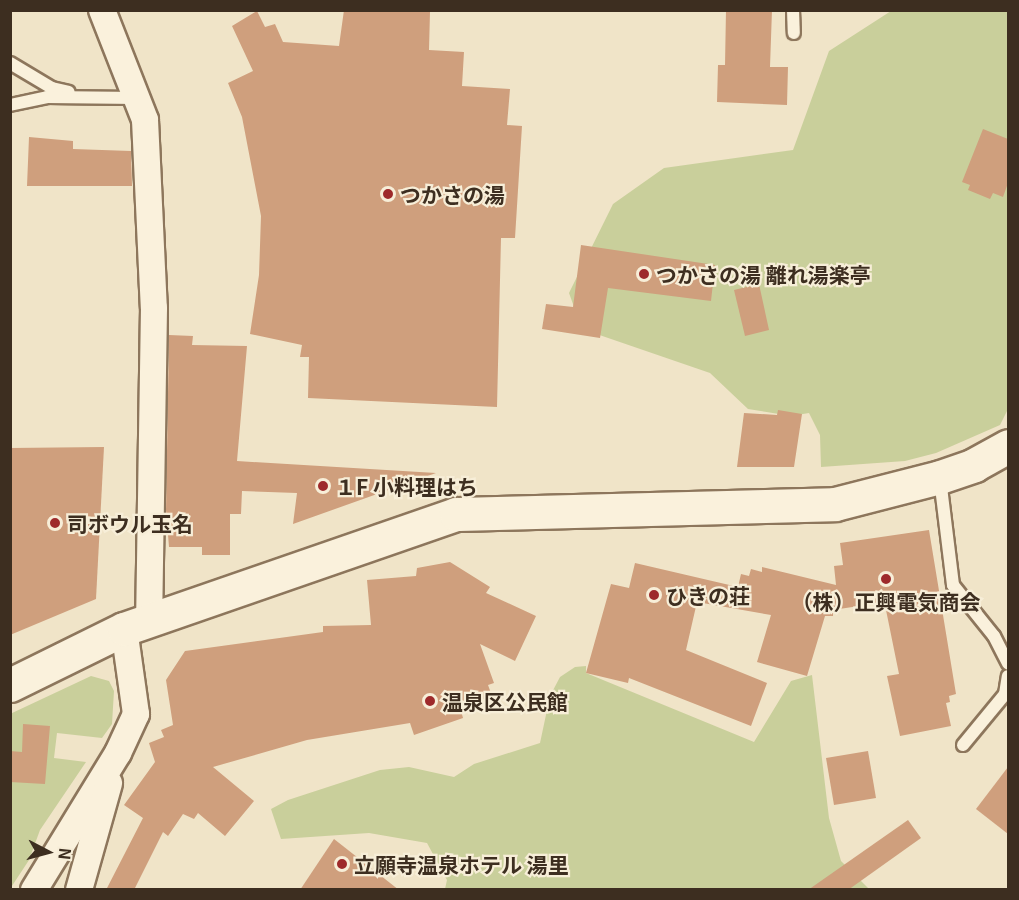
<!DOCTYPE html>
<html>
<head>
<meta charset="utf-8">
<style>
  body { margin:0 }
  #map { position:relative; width:1019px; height:900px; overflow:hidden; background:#f0e4c8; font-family:Georgia,"Noto Sans JP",serif }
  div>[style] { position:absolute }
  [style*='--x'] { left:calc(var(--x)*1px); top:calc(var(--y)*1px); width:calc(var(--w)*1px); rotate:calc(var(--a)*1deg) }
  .green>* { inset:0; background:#c9cf9b }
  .building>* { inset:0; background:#cf9f7d }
  .roads { filter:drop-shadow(2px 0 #8d765c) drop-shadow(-2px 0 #8d765c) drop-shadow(0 2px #8d765c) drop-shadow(0 -2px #8d765c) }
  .lane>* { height:12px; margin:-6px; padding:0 6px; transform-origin:6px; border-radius:6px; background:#faf1dc }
  .street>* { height:26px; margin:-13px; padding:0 13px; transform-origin:13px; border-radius:13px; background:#faf1dc }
  .secondary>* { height:33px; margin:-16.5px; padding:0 16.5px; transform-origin:16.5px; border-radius:16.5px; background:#faf1dc }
  .dots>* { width:16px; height:16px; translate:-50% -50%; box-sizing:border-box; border:3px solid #f7eed8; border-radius:50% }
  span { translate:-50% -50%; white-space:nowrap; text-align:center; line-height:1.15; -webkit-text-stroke:4.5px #f7eed8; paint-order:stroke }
  .poi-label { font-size:21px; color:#3d2e20; font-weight:700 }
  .left { translate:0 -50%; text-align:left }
  .frame { position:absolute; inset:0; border:12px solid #3d2e20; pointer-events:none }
  .north { position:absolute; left:18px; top:822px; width:60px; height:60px; -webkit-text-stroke:4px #f7eed8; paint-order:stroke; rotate:96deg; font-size:16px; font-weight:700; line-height:24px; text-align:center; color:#3d2e20 }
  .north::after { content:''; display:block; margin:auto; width:21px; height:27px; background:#3d2e20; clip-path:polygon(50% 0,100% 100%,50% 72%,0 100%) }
</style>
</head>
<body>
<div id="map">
  <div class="green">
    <div style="clip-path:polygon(891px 11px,1008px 11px,1008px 409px,1000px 425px,936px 453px,905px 461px,821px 467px,820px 435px,809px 413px,791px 416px,748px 409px,710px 373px,582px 329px,569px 293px,613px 204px,664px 168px,793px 150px,829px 51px)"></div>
    <div style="clip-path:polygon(586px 666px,586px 673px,754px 742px,791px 681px,812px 675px,829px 818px,841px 861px,869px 889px,445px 889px,447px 880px,427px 843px,369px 833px,281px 839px,271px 809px,288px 800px,380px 770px,409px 767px,454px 777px,474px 764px,540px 743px,550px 696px,560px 677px,575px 667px)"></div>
    <div style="clip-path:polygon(91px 676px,109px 681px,114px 691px,112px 724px,102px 738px,57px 733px,54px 758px,86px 762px,40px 830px,29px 860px,10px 889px,10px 714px)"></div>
  </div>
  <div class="building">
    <div style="clip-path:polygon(344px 10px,430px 12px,429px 50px,464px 52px,462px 86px,510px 89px,507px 125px,522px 126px,515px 238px,501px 238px,497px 407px,308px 398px,309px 357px,300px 357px,302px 345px,250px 334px,259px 275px,261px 216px,242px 117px,228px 83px,253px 71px,232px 26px,257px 11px,265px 27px,275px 24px,283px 42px,339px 46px)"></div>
    <div style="clip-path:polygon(726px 10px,772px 10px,770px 67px,788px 67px,787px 105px,717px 102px,718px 65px,725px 65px)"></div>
    <div style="clip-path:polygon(983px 129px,1008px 139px,1008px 183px,1003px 197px,993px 193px,990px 199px,968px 190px,970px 185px,962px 182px)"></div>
    <div style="clip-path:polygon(29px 137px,73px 141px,73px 149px,131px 151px,132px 186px,27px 186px)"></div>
    <div style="clip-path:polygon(581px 245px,715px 265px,711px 301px,608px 288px,600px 338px,542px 329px,546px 304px,573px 307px)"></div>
    <div style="clip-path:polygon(759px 284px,769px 330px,745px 336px,734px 290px)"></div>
    <div style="clip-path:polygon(169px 335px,193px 336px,192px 345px,247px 346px,237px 461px,436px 473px,293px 524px,297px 493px,242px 491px,241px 514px,230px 514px,230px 555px,202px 555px,202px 547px,169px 547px,166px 510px)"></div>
    <div style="clip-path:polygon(778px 410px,802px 414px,794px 467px,737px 467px,744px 413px,777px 415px)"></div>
    <div style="clip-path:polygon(104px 447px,96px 599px,10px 635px,10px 448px)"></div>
    <div style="clip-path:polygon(929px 530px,956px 694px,949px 696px,950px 702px,946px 703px,951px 726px,900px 736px,887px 676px,899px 674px,886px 610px,879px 611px,878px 603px,833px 610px,833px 616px,825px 616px,807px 676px,757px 662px,771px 615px,697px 602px,686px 650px,767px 683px,751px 726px,629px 678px,628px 683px,586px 673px,611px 584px,629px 588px,635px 563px,738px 587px,741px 574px,749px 576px,751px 569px,762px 572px,762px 567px,836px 585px,834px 566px,843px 565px,840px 543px)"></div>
    <div style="clip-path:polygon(450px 562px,490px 587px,486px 593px,536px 616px,515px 661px,480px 644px,494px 683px,488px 685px,492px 696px,460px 707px,463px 718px,414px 735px,410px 723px,307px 740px,213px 767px,254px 801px,225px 836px,198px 813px,194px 819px,183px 814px,168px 836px,163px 832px,134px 890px,106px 890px,143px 818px,124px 805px,155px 762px,149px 743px,164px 737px,161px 730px,173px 725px,166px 680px,185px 651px,323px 632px,323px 626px,371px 625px,367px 580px,416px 576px,417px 568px)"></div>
    <div style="clip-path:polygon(23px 724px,50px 726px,45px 784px,10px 782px,10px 751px,22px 752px)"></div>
    <div style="clip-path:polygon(868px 751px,876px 798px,834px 805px,826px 758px)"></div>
    <div style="clip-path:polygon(1008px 767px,1008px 834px,976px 809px)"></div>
    <div style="clip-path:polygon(908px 820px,921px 838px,848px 890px,808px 890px)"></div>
    <div style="clip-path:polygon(334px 839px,399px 890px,300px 890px)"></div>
  </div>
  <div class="roads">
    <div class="lane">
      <div style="--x:793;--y:10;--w:23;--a:88"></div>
      <div style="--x:10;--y:63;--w:49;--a:30.8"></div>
      <div style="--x:52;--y:88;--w:17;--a:13"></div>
      <div style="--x:10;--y:105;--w:38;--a:-12"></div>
      <div style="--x:47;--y:97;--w:91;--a:0.6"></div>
      <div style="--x:940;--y:479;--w:107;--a:83"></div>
      <div style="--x:953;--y:585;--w:65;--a:51.2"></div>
      <div style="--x:994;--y:636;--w:31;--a:63"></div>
      <div style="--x:963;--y:745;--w:66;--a:-50.5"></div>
      <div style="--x:1005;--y:694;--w:18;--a:-81"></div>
    </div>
    <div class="street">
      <div style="--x:102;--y:10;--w:118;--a:68.6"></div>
      <div style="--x:145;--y:120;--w:188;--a:87.3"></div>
      <div style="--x:154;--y:308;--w:314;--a:90.9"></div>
      <div style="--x:34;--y:890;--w:161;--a:-58.5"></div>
      <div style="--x:118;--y:753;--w:43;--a:-65.2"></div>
      <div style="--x:136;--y:714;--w:86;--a:-98"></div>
      <div style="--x:79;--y:890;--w:111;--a:-74.3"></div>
    </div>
    <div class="secondary">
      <div style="--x:10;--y:685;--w:127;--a:-26.2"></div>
      <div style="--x:124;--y:629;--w:351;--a:-19.1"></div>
      <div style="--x:456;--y:514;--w:379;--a:-1.5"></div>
      <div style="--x:835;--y:504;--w:108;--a:-14.4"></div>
      <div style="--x:940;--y:477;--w:36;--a:-19"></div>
      <div style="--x:974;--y:465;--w:39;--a:-29"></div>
    </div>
  </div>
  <div class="dots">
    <div style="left:388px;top:194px;background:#9e2a2b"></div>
    <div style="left:644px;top:274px;background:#9e2a2b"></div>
    <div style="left:323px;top:486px;background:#9e2a2b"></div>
    <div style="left:55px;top:523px;background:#9e2a2b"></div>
    <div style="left:886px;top:579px;background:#9e2a2b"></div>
    <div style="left:654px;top:595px;background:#9e2a2b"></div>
    <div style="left:430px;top:701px;background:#9e2a2b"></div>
    <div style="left:342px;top:864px;background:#9e2a2b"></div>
  </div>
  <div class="poi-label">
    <span class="left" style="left:400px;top:194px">つかさの湯</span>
    <span class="left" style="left:656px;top:274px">つかさの湯 離れ湯楽亭</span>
    <span class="left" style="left:335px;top:486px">１F 小料理はち</span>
    <span class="left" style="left:67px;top:523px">司ボウル玉名</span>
    <span class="left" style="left:666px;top:595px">ひきの荘</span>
    <span style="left:886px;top:601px">（株）正興電気商会</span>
    <span class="left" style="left:442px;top:701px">温泉区公民館</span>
    <span class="left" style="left:354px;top:864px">立願寺温泉ホテル 湯里</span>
  </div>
  <div class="frame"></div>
  <div class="north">N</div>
</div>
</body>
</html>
